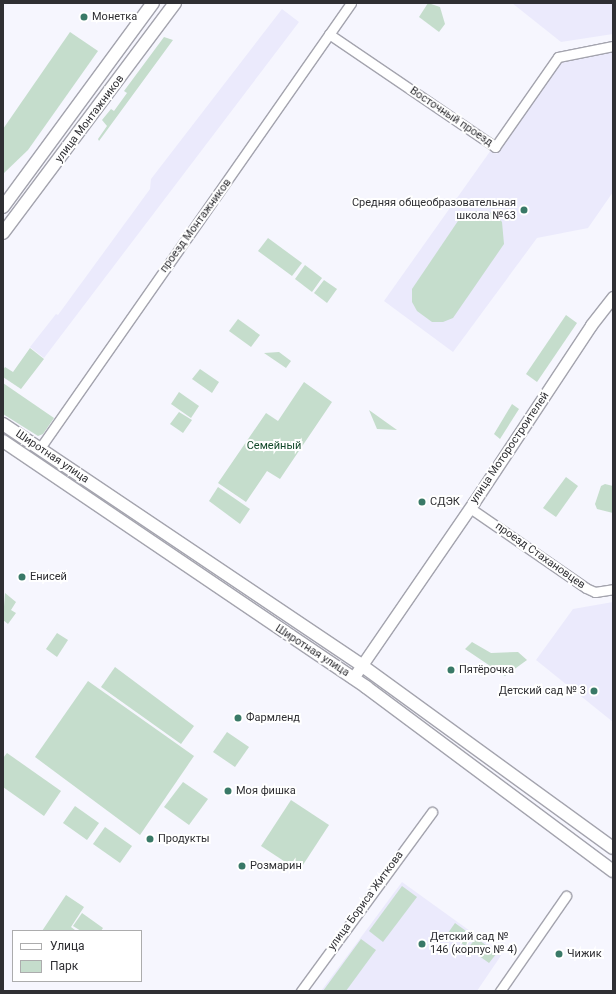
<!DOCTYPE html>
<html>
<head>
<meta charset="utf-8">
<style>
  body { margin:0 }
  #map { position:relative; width:616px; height:994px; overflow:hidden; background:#f6f6fe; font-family:Roboto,sans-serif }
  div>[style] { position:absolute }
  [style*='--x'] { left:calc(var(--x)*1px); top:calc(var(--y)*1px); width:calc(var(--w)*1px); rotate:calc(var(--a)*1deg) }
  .built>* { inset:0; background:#ebeafc }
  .green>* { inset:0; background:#c5ddcc }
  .roads { filter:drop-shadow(1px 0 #a4a4ae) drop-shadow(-1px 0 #a4a4ae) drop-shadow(0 1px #a4a4ae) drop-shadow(0 -1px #a4a4ae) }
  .minor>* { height:9px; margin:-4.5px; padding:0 4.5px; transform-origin:4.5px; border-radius:4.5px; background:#fff }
  .tertiary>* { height:11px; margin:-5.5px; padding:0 5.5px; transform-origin:5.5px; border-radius:5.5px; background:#fff }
  .secondary>* { height:12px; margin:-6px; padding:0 6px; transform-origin:6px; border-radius:6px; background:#fff }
  .dots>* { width:11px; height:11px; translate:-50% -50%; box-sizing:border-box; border:2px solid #fff; border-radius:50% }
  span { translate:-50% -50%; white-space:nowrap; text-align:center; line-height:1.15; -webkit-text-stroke:4px #fff; paint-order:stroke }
  .poi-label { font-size:11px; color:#2f2f33 }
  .left { translate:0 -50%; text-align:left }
  .right { translate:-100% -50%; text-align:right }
  .street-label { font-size:11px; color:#2f2f33 }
  .park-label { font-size:11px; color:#12482a }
  .frame { position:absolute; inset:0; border:4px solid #2f2f33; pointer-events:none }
  .legend { position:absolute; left:12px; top:930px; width:130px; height:52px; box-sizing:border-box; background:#fff; border:1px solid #acacad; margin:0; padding:5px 7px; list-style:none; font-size:12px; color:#2f2f33 }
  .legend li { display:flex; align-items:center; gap:8px; height:20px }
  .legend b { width:20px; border:1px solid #acacad }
</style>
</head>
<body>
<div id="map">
  <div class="built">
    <div style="clip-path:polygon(512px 3px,613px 3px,613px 34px,561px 42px)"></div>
    <div style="clip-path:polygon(282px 9px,299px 22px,44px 358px,30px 347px,56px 314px,58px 315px,150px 189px,151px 179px)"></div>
    <div style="clip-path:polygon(613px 51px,613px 192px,588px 228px,537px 238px,453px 352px,384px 301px,491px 150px,497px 154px,562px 60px)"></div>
    <div style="clip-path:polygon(613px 602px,613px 722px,536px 660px,573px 609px)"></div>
    <div style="clip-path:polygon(402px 882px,502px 954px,477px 991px,321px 991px)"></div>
  </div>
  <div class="green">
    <div style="clip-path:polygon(428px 3px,440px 7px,445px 24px,439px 32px,419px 17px)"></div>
    <div style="clip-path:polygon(70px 32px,98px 51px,28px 150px,3px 174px,3px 129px)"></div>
    <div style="clip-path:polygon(164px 37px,173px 40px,99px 141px,98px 139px,107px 126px,102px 120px,111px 109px,114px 111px,127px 93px,124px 91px)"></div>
    <div style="clip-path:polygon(472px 211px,487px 211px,496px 215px,502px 222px,504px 244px,453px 318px,443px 322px,432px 322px,417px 311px,412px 302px,412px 289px,462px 215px)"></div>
    <div style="clip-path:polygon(268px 238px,302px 263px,292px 276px,258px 251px)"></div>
    <div style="clip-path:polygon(305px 265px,322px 278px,312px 292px,295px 279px)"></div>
    <div style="clip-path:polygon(324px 280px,337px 289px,327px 303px,314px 293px)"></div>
    <div style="clip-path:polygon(566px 315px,577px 323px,537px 382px,526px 374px)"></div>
    <div style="clip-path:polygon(238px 319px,260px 335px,251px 347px,229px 331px)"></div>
    <div style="clip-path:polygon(30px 348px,44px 359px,21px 389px,3px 377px,3px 370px,5px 367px,13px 372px)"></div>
    <div style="clip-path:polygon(279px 352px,291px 361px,286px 368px,264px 353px)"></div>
    <div style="clip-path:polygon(200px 369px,219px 382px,212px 393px,192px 379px)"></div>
    <div style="clip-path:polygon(304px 382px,332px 402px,280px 479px,267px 471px,246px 502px,218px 483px,266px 413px,278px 421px)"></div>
    <div style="clip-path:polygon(3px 383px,54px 418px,43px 434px,38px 436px,3px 414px)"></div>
    <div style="clip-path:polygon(179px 392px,199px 406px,191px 418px,171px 404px)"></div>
    <div style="clip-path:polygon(512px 404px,519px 409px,500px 439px,494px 434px)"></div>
    <div style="clip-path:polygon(369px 410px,397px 430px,377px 429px)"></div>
    <div style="clip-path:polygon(179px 412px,192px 420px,183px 433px,170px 424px)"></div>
    <div style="clip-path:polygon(566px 477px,578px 486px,556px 517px,543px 508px)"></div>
    <div style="clip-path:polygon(605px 484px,613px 486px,613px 513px,597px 509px,595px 504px,601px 486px)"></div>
    <div style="clip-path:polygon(218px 487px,250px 509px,240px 524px,209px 501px)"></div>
    <div style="clip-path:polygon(5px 593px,16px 602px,11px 610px,16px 613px,8px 624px,3px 620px)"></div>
    <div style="clip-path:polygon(57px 633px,68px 640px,57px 657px,46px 649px)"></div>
    <div style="clip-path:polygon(472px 642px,491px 653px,518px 652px,527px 660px,505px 676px,465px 649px)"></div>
    <div style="clip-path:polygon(115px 667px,194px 726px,181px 744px,101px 687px)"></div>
    <div style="clip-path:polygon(88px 681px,194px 756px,140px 835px,35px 757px)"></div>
    <div style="clip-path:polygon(227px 732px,249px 747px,235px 767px,213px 752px)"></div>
    <div style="clip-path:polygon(7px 753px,61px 791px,44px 816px,3px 787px,3px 758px)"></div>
    <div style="clip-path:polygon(183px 782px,208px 799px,189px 825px,164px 807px)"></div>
    <div style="clip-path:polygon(291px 800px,329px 825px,299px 871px,261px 846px)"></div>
    <div style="clip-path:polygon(75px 806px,99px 823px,87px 840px,63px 823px)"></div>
    <div style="clip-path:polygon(105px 827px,132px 846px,120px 863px,93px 844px)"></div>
    <div style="clip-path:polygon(402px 886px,417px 897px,383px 942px,369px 931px)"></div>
    <div style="clip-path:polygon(66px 895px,84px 907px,71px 927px,75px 930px,42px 931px)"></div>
    <div style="clip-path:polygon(82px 913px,103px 928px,101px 931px,81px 931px,73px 926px)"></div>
    <div style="clip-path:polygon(455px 923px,473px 936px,465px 946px,448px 933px)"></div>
    <div style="clip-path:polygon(476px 938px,497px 953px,489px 963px,468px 948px)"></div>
    <div style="clip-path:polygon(361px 939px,376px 950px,346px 991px,323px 991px)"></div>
  </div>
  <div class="roads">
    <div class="minor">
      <div style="--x:329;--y:34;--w:201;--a:34.2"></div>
      <div style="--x:495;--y:147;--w:110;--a:-55"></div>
      <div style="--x:558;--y:57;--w:56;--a:-11.3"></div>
      <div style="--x:40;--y:448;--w:543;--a:-55.05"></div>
      <div style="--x:470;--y:508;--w:141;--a:34.6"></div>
      <div style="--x:586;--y:588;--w:10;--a:24"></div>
      <div style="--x:595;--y:592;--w:18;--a:-9"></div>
      <div style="--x:301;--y:991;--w:222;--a:-53.8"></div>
      <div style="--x:500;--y:991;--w:116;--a:-55.2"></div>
    </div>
    <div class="tertiary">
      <div style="--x:353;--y:678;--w:214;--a:-55.5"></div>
      <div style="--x:474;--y:502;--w:212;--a:-56.5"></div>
      <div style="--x:591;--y:325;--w:36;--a:-52"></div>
    </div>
    <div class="secondary">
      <div style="--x:3;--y:207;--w:253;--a:-53.7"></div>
      <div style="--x:3;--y:233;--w:287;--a:-53.2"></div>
      <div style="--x:3;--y:424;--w:432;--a:33.9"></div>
      <div style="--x:361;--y:665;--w:311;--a:36"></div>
      <div style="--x:3;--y:441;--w:439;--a:34.1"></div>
      <div style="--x:366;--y:687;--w:308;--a:36.7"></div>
    </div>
  </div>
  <div class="dots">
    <div style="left:84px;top:17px;background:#397967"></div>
    <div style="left:524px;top:210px;background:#397967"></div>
    <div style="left:422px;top:502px;background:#397967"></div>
    <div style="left:22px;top:577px;background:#397967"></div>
    <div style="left:451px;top:670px;background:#397967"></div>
    <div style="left:594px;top:691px;background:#397967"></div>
    <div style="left:238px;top:718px;background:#397967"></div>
    <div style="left:228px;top:791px;background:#397967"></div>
    <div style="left:150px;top:839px;background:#397967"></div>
    <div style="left:242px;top:866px;background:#397967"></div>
    <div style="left:422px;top:944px;background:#397967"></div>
    <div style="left:559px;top:954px;background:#397967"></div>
  </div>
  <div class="poi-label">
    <span class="left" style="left:92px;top:17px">Монетка</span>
    <span class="right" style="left:516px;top:210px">Средняя общеобразовательная<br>школа №63</span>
    <span class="left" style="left:430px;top:502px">СДЭК</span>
    <span class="left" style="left:30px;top:577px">Енисей</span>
    <span class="left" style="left:459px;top:670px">Пятёрочка</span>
    <span class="right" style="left:586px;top:691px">Детский сад № 3</span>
    <span class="left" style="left:246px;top:718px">Фармленд</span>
    <span class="left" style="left:236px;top:791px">Моя фишка</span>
    <span class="left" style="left:158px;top:839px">Продукты</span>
    <span class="left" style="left:250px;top:866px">Розмарин</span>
    <span class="left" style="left:430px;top:944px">Детский сад №<br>146 (корпус № 4)</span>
    <span class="left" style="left:567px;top:954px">Чижик</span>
  </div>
  <div class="street-label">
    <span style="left:451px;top:117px;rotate:34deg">Восточный проезд</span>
    <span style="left:90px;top:119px;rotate:-53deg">улица Монтажников</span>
    <span style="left:196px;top:226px;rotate:-54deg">проезд Монтажников</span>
    <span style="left:510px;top:448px;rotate:-56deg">улица Моторостроителей</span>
    <span style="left:52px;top:457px;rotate:34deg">Широтная улица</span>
    <span style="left:540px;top:556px;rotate:35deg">проезд Стахановцев</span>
    <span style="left:312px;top:651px;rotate:33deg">Широтная улица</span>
    <span style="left:366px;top:901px;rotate:-54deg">улица Бориса Житкова</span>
  </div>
  <div class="park-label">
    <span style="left:274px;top:446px">Семейный</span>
  </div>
  <div class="frame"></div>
  <ul class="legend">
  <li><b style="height:5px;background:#fff"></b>Улица</li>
  <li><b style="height:11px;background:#c5ddcc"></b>Парк</li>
  </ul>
</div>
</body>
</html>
